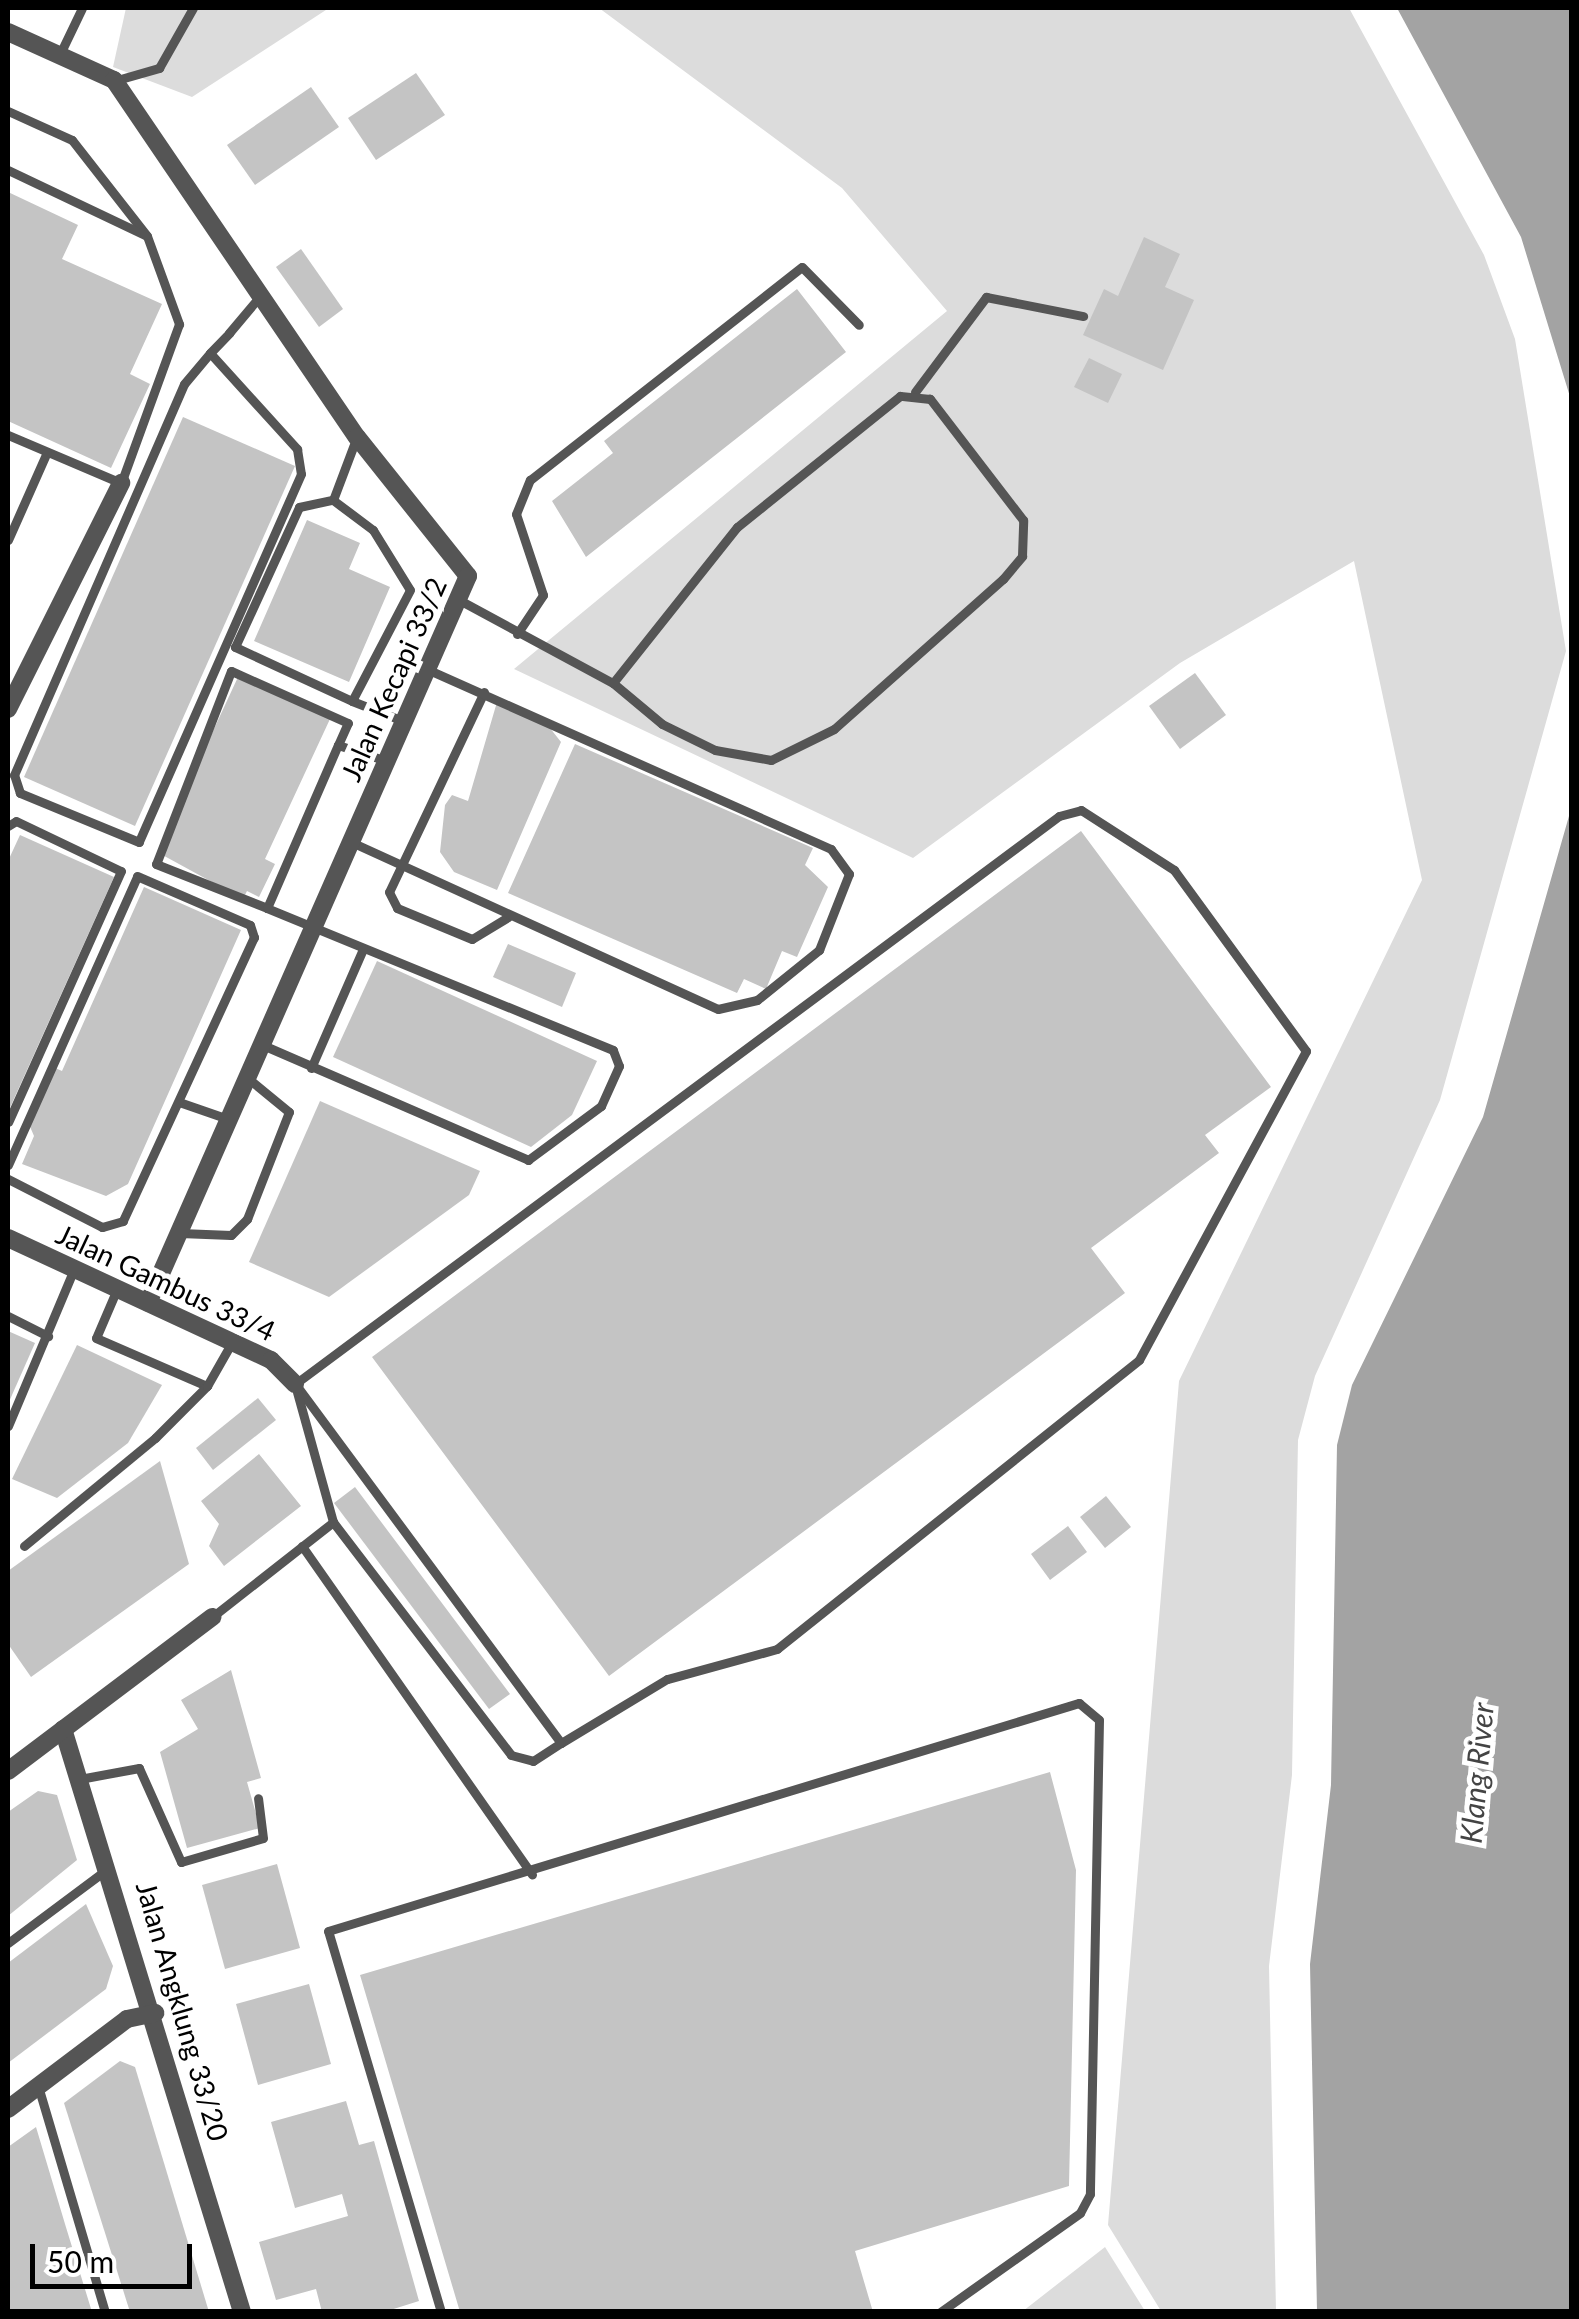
<!DOCTYPE html>
<html>
<head>
<meta charset="utf-8">
<style>
  body { margin:0 }
  #map { position:relative; width:1579px; height:2319px; overflow:hidden; background:#fff; font-family:Lato,sans-serif }
  div>[style] { position:absolute }
  [style*='--x'] { left:calc(var(--x)*1px); top:calc(var(--y)*1px); width:calc(var(--w)*1px); rotate:calc(var(--a)*1deg) }
  .green>* { inset:0; background:#dcdcdc }
  .water>* { inset:0; background:#a3a3a3 }
  .building>* { inset:0; background:#c4c4c4 }
  .service>* { height:9px; margin:-4.5px; padding:0 4.5px; transform-origin:4.5px; border-radius:4.5px; background:#555 }
  .minor>* { height:18px; margin:-9px; padding:0 9px; transform-origin:9px; border-radius:9px; background:#555 }
  span { translate:-50% -50%; white-space:nowrap; text-align:center; line-height:1.15; -webkit-text-stroke:10px #fff; paint-order:stroke }
  .street-label { font-size:28px; color:#000 }
  .water-label { font-size:30px; color:#444; font-style:italic }
  .frame { position:absolute; inset:0; border:10px solid #000; pointer-events:none }
  .scale { position:absolute; left:30px; top:2244px; width:162px; height:45px; box-sizing:border-box; border:5px solid #000; border-top:0; padding-left:12px; font-size:30px; line-height:35px; white-space:nowrap; color:#000; -webkit-text-stroke:8px #fff; paint-order:stroke }
</style>
</head>
<body>
<div id="map">
  <div class="green">
    <div style="clip-path:polygon(126px 8px,329px 8px,192px 97px,113px 67px)"></div>
    <div style="clip-path:polygon(599px 8px,1349px 8px,1484px 255px,1515px 339px,1566px 651px,1440px 1100px,1315px 1376px,1298px 1440px,1292px 1775px,1269px 1966px,1276px 2311px,1161px 2311px,1108px 2225px,1179px 1381px,1422px 880px,1354px 561px,1180px 663px,913px 858px,514px 669px,947px 311px,842px 188px)"></div>
    <div style="clip-path:polygon(1105px 2247px,1145px 2311px,1023px 2311px)"></div>
  </div>
  <div class="water">
    <div style="clip-path:polygon(1397px 8px,1571px 8px,1571px 400px,1521px 237px)"></div>
    <div style="clip-path:polygon(1571px 809px,1571px 2311px,1317px 2311px,1310px 1964px,1331px 1785px,1337px 1445px,1352px 1385px,1483px 1117px)"></div>
  </div>
  <div class="building">
    <div style="clip-path:polygon(416px 73px,445px 115px,376px 160px,348px 118px)"></div>
    <div style="clip-path:polygon(311px 87px,339px 127px,255px 185px,227px 145px)"></div>
    <div style="clip-path:polygon(8px 192px,78px 225px,62px 259px,162px 304px,130px 374px,150px 384px,111px 468px,8px 421px)"></div>
    <div style="clip-path:polygon(1144px 237px,1180px 254px,1165px 287px,1194px 300px,1163px 370px,1083px 335px,1104px 289px,1118px 296px)"></div>
    <div style="clip-path:polygon(301px 249px,343px 309px,319px 327px,276px 267px)"></div>
    <div style="clip-path:polygon(797px 289px,846px 352px,586px 557px,552px 501px,613px 453px,604px 441px)"></div>
    <div style="clip-path:polygon(1089px 358px,1122px 374px,1108px 403px,1074px 387px)"></div>
    <div style="clip-path:polygon(183px 417px,295px 466px,135px 826px,24px 777px)"></div>
    <div style="clip-path:polygon(307px 520px,360px 543px,349px 569px,390px 587px,349px 682px,254px 641px)"></div>
    <div style="clip-path:polygon(1195px 673px,1226px 715px,1180px 749px,1149px 706px)"></div>
    <div style="clip-path:polygon(238px 677px,330px 719px,265px 859px,275px 864px,259px 897px,247px 891px,243px 899px,157px 852px)"></div>
    <div style="clip-path:polygon(497px 702px,546px 723px,561px 742px,497px 890px,454px 872px,440px 852px,445px 805px,452px 795px,468px 801px)"></div>
    <div style="clip-path:polygon(575px 744px,813px 848px,805px 865px,828px 887px,797px 957px,782px 951px,766px 989px,744px 979px,737px 993px,508px 893px)"></div>
    <div style="clip-path:polygon(1081px 831px,1271px 1087px,1205px 1135px,1219px 1153px,1091px 1248px,1125px 1293px,609px 1676px,372px 1357px)"></div>
    <div style="clip-path:polygon(20px 835px,114px 877px,8px 1112px,8px 861px)"></div>
    <div style="clip-path:polygon(144px 887px,241px 930px,128px 1184px,106px 1196px,22px 1164px,34px 1136px,28px 1122px,53px 1067px,62px 1071px)"></div>
    <div style="clip-path:polygon(508px 944px,576px 973px,562px 1007px,493px 977px)"></div>
    <div style="clip-path:polygon(377px 961px,597px 1061px,572px 1115px,531px 1147px,333px 1057px)"></div>
    <div style="clip-path:polygon(320px 1101px,480px 1171px,469px 1195px,329px 1297px,249px 1262px)"></div>
    <div style="clip-path:polygon(8px 1331px,35px 1343px,8px 1404px)"></div>
    <div style="clip-path:polygon(77px 1345px,162px 1385px,128px 1443px,57px 1498px,12px 1479px)"></div>
    <div style="clip-path:polygon(258px 1398px,276px 1420px,213px 1470px,196px 1448px)"></div>
    <div style="clip-path:polygon(259px 1454px,301px 1506px,224px 1566px,209px 1546px,219px 1524px,201px 1501px)"></div>
    <div style="clip-path:polygon(160px 1461px,189px 1564px,31px 1677px,8px 1644px,8px 1571px)"></div>
    <div style="clip-path:polygon(355px 1487px,510px 1694px,489px 1709px,334px 1503px)"></div>
    <div style="clip-path:polygon(1106px 1496px,1131px 1527px,1105px 1548px,1080px 1517px)"></div>
    <div style="clip-path:polygon(1068px 1526px,1087px 1552px,1050px 1580px,1031px 1554px)"></div>
    <div style="clip-path:polygon(231px 1670px,261px 1778px,247px 1782px,260px 1828px,187px 1848px,160px 1752px,198px 1729px,181px 1700px)"></div>
    <div style="clip-path:polygon(1050px 1772px,1076px 1870px,1069px 2186px,855px 2251px,873px 2312px,460px 2312px,360px 1975px)"></div>
    <div style="clip-path:polygon(38px 1791px,57px 1795px,77px 1860px,8px 1916px,8px 1812px)"></div>
    <div style="clip-path:polygon(277px 1864px,300px 1948px,225px 1969px,202px 1885px)"></div>
    <div style="clip-path:polygon(86px 1904px,113px 1966px,106px 1989px,8px 2063px,8px 1963px)"></div>
    <div style="clip-path:polygon(309px 1984px,331px 2064px,258px 2085px,236px 2004px)"></div>
    <div style="clip-path:polygon(120px 2061px,135px 2067px,209px 2312px,130px 2312px,64px 2103px)"></div>
    <div style="clip-path:polygon(346px 2101px,359px 2145px,374px 2141px,419px 2301px,384px 2312px,322px 2312px,316px 2289px,276px 2300px,259px 2242px,348px 2216px,342px 2194px,295px 2208px,271px 2122px)"></div>
    <div style="clip-path:polygon(36px 2127px,65px 2224px,92px 2312px,8px 2312px,8px 2147px)"></div>
  </div>
  <div class="service">
    <div style="--x:59;--y:56;--w:53;--a:-64.4"></div>
    <div style="--x:117;--y:80;--w:44;--a:-15.9"></div>
    <div style="--x:159;--y:68;--w:69;--a:-60.5"></div>
    <div style="--x:8;--y:111;--w:70;--a:24.4"></div>
    <div style="--x:72;--y:140;--w:122;--a:52"></div>
    <div style="--x:147;--y:236;--w:94;--a:70"></div>
    <div style="--x:179;--y:324;--w:169;--a:110"></div>
    <div style="--x:121;--y:483;--w:123;--a:-157"></div>
    <div style="--x:8;--y:170;--w:152;--a:25.4"></div>
    <div style="--x:210;--y:353;--w:130;--a:47.8"></div>
    <div style="--x:297;--y:449;--w:25;--a:81"></div>
    <div style="--x:301;--y:474;--w:402;--a:113.8"></div>
    <div style="--x:139;--y:842;--w:129;--a:-157.6"></div>
    <div style="--x:20;--y:793;--w:19;--a:-108"></div>
    <div style="--x:14;--y:775;--w:426;--a:-66.5"></div>
    <div style="--x:184;--y:384;--w:40;--a:-50"></div>
    <div style="--x:210;--y:353;--w:28;--a:-46"></div>
    <div style="--x:229;--y:333;--w:48;--a:-50"></div>
    <div style="--x:915;--y:392;--w:119;--a:-53.2"></div>
    <div style="--x:986;--y:297;--w:99;--a:11.1"></div>
    <div style="--x:333;--y:500;--w:50;--a:36.9"></div>
    <div style="--x:373;--y:530;--w:70;--a:58.3"></div>
    <div style="--x:410;--y:590;--w:125;--a:117.6"></div>
    <div style="--x:352;--y:701;--w:129;--a:-155.2"></div>
    <div style="--x:235;--y:647;--w:154;--a:-65.4"></div>
    <div style="--x:299;--y:507;--w:35;--a:-12"></div>
    <div style="--x:333;--y:500;--w:65;--a:-69.3"></div>
    <div style="--x:8;--y:540;--w:96;--a:-66.1"></div>
    <div style="--x:463;--y:602;--w:170;--a:28.4"></div>
    <div style="--x:613;--y:683;--w:64;--a:39.9"></div>
    <div style="--x:662;--y:724;--w:59;--a:26.1"></div>
    <div style="--x:715;--y:750;--w:57;--a:10.1"></div>
    <div style="--x:771;--y:760;--w:70;--a:-26.2"></div>
    <div style="--x:834;--y:729;--w:226;--a:-41.6"></div>
    <div style="--x:1003;--y:579;--w:30;--a:-50"></div>
    <div style="--x:1022;--y:556;--w:36;--a:-88"></div>
    <div style="--x:1023;--y:520;--w:153;--a:-127.5"></div>
    <div style="--x:930;--y:399;--w:30;--a:-174"></div>
    <div style="--x:900;--y:396;--w:209;--a:141.2"></div>
    <div style="--x:737;--y:527;--w:199;--a:128.5"></div>
    <div style="--x:517;--y:634;--w:47;--a:-56.3"></div>
    <div style="--x:543;--y:595;--w:85;--a:-108.4"></div>
    <div style="--x:516;--y:514;--w:37;--a:-68"></div>
    <div style="--x:530;--y:480;--w:345;--a:-38.1"></div>
    <div style="--x:802;--y:267;--w:81;--a:45.5"></div>
    <div style="--x:484;--y:692;--w:221;--a:115.4"></div>
    <div style="--x:389;--y:892;--w:18;--a:63"></div>
    <div style="--x:397;--y:908;--w:81;--a:22.5"></div>
    <div style="--x:472;--y:939;--w:42;--a:-31.4"></div>
    <div style="--x:352;--y:701;--w:58;--a:21.3"></div>
    <div style="--x:338;--y:745;--w:24;--a:-66"></div>
    <div style="--x:348;--y:723;--w:128;--a:-156"></div>
    <div style="--x:231;--y:671;--w:207;--a:111.2"></div>
    <div style="--x:156;--y:864;--w:119;--a:21.6"></div>
    <div style="--x:267;--y:908;--w:178;--a:-66.5"></div>
    <div style="--x:338;--y:745;--w:52;--a:18.1"></div>
    <div style="--x:1081;--y:810;--w:111;--a:32.8"></div>
    <div style="--x:1174;--y:870;--w:224;--a:53.9"></div>
    <div style="--x:1306;--y:1051;--w:351;--a:118.4"></div>
    <div style="--x:1139;--y:1360;--w:463;--a:141.4"></div>
    <div style="--x:777;--y:1649;--w:114;--a:164.7"></div>
    <div style="--x:667;--y:1679;--w:124;--a:148.9"></div>
    <div style="--x:561;--y:1743;--w:447;--a:-126.5"></div>
    <div style="--x:295;--y:1384;--w:952;--a:-36.63"></div>
    <div style="--x:1059;--y:816;--w:23;--a:-15"></div>
    <div style="--x:8;--y:826;--w:9;--a:-32"></div>
    <div style="--x:16;--y:821;--w:116;--a:25.5"></div>
    <div style="--x:121;--y:871;--w:275;--a:114.2"></div>
    <div style="--x:349;--y:841;--w:405;--a:24.5"></div>
    <div style="--x:718;--y:1009;--w:40;--a:-13"></div>
    <div style="--x:757;--y:1000;--w:80;--a:-38.9"></div>
    <div style="--x:819;--y:950;--w:82;--a:-68.5"></div>
    <div style="--x:849;--y:874;--w:31;--a:-126"></div>
    <div style="--x:831;--y:849;--w:438;--a:-156"></div>
    <div style="--x:265;--y:1046;--w:287;--a:23.4"></div>
    <div style="--x:528;--y:1160;--w:91;--a:-36.5"></div>
    <div style="--x:601;--y:1106;--w:44;--a:-65.8"></div>
    <div style="--x:619;--y:1066;--w:17;--a:-111"></div>
    <div style="--x:613;--y:1050;--w:374;--a:-157.7"></div>
    <div style="--x:311;--y:1068;--w:130;--a:-66.4"></div>
    <div style="--x:179;--y:1102;--w:52;--a:19.1"></div>
    <div style="--x:8;--y:1165;--w:316;--a:-65.9"></div>
    <div style="--x:137;--y:876;--w:123;--a:23.4"></div>
    <div style="--x:250;--y:925;--w:13;--a:72"></div>
    <div style="--x:254;--y:937;--w:313;--a:114.8"></div>
    <div style="--x:123;--y:1221;--w:22;--a:164"></div>
    <div style="--x:102;--y:1227;--w:106;--a:-152.9"></div>
    <div style="--x:180;--y:1233;--w:51;--a:2.2"></div>
    <div style="--x:231;--y:1235;--w:23;--a:-45"></div>
    <div style="--x:247;--y:1219;--w:115;--a:-68.6"></div>
    <div style="--x:289;--y:1112;--w:50;--a:-140.6"></div>
    <div style="--x:117;--y:1289;--w:53;--a:113.2"></div>
    <div style="--x:96;--y:1338;--w:121;--a:23.4"></div>
    <div style="--x:8;--y:1316;--w:45;--a:26.6"></div>
    <div style="--x:297;--y:1392;--w:135;--a:74.5"></div>
    <div style="--x:333;--y:1522;--w:293;--a:52.6"></div>
    <div style="--x:511;--y:1755;--w:23;--a:15"></div>
    <div style="--x:533;--y:1761;--w:33;--a:-33"></div>
    <div style="--x:8;--y:1426;--w:170;--a:-67.2"></div>
    <div style="--x:24;--y:1546;--w:170;--a:-39.5"></div>
    <div style="--x:155;--y:1438;--w:74;--a:-45"></div>
    <div style="--x:207;--y:1386;--w:51;--a:-60.4"></div>
    <div style="--x:302;--y:1546;--w:401;--a:55"></div>
    <div style="--x:212;--y:1617;--w:154;--a:-38.1"></div>
    <div style="--x:85;--y:1778;--w:55;--a:-10.5"></div>
    <div style="--x:139;--y:1768;--w:103;--a:65.9"></div>
    <div style="--x:181;--y:1862;--w:85;--a:-16.3"></div>
    <div style="--x:263;--y:1838;--w:40;--a:-97.1"></div>
    <div style="--x:8;--y:1943;--w:122;--a:-36.7"></div>
    <div style="--x:38;--y:2086;--w:236;--a:73.5"></div>
    <div style="--x:441;--y:2312;--w:397;--a:-106.5"></div>
    <div style="--x:328;--y:1931;--w:785;--a:-16.89"></div>
    <div style="--x:1079;--y:1703;--w:26;--a:40"></div>
    <div style="--x:1099;--y:1720;--w:474;--a:91.1"></div>
    <div style="--x:1090;--y:2194;--w:21;--a:118"></div>
    <div style="--x:1080;--y:2213;--w:171;--a:144.7"></div>
  </div>
  <div class="minor">
    <div style="--x:8;--y:32;--w:116;--a:24.4"></div>
    <div style="--x:114;--y:80;--w:432;--a:55.8"></div>
    <div style="--x:357;--y:437;--w:178;--a:51.4"></div>
    <div style="--x:468;--y:576;--w:794;--a:113.76"></div>
    <div style="--x:8;--y:709;--w:253;--a:-63.4"></div>
    <div style="--x:8;--y:1238;--w:290;--a:24.9"></div>
    <div style="--x:271;--y:1360;--w:34;--a:45"></div>
    <div style="--x:63;--y:1729;--w:610;--a:72.93"></div>
    <div style="--x:8;--y:1771;--w:256;--a:-37"></div>
    <div style="--x:8;--y:2109;--w:149;--a:-37.1"></div>
    <div style="--x:127;--y:2019;--w:29;--a:-12"></div>
  </div>
  <div class="street-label">
    <span style="left:393px;top:679px;rotate:-66deg">Jalan Kecapi 33/2</span>
    <span style="left:166px;top:1282px;rotate:25deg">Jalan Gambus 33/4</span>
    <span style="left:183px;top:2011px;rotate:74deg">Jalan Angklung 33/20</span>
  </div>
  <div class="water-label">
    <span style="left:1476px;top:1773px;rotate:-85deg">Klang River</span>
  </div>
  <div class="frame"></div>
  <div class="scale">50 m</div>
</div>
</body>
</html>
